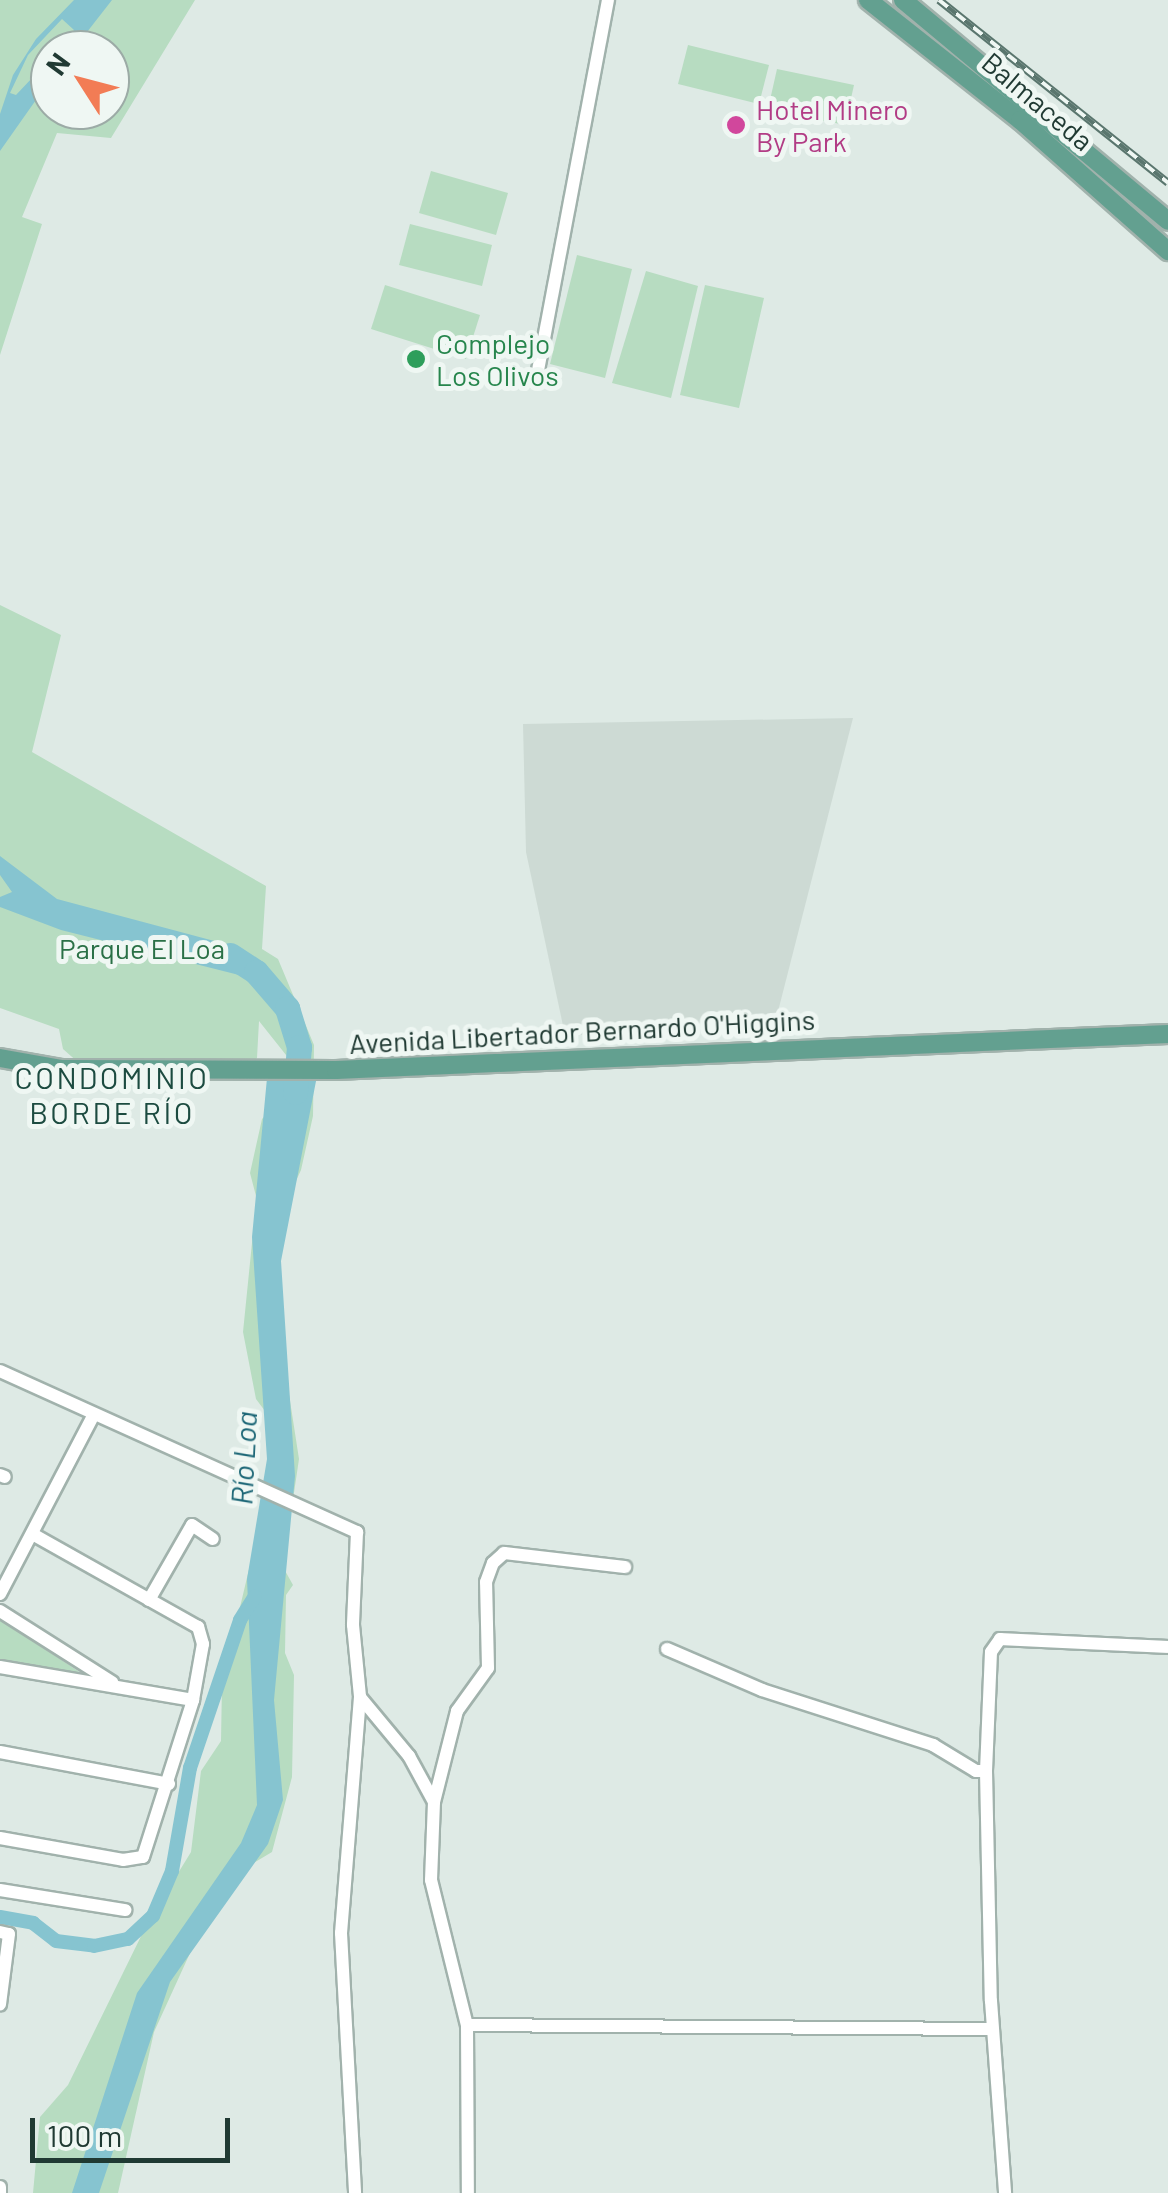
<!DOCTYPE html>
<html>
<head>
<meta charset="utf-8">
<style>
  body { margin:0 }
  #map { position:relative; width:1168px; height:2193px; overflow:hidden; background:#deeae5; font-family:Barlow,sans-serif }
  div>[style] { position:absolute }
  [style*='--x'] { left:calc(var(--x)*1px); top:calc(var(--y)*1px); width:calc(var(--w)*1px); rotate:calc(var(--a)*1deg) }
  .built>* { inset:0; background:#cddad4 }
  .green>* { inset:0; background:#b7dcc1 }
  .water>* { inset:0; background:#86c4d0 }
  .canal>* { height:14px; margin:-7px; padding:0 7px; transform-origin:7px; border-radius:7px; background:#86c4d0 }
  .river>* { height:25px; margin:-12.5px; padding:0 12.5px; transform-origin:12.5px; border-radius:12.5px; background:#86c4d0 }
  .roads { filter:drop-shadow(2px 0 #a1b2ac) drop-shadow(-2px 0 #a1b2ac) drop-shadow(0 2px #a1b2ac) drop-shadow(0 -2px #a1b2ac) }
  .minor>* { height:12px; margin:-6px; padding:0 6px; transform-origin:6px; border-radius:6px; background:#fff }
  .major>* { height:18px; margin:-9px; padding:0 9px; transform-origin:9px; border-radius:9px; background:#63a090 }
  .rail>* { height:8px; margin-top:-4px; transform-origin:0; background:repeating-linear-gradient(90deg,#eff7f3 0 11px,#5a766e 0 22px); box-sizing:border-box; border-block:2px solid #5a766e }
  .dots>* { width:28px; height:28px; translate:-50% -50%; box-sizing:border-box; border:5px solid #eff7f3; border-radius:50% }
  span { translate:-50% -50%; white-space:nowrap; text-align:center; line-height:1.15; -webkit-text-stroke:10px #eff7f3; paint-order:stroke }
  .street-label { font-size:28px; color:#203a33 }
  .hotel-label { font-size:28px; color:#b23c85 }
  .left { translate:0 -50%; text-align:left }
  .leisure-label { font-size:28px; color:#27864d }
  .park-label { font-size:28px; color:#2a7046 }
  .neighbourhood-label { font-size:30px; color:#1c4b40; letter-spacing:2.5px }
  .water-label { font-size:30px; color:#1a6575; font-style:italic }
  .north { position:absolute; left:30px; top:30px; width:100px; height:100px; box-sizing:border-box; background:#eff7f3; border:2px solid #9caba6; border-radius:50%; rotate:306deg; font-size:28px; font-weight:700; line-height:40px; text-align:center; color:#203a33 }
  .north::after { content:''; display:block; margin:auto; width:35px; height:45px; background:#f27c55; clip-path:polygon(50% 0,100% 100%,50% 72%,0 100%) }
  .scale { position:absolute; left:30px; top:2118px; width:200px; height:45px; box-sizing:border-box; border:5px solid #203a33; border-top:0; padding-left:12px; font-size:30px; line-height:35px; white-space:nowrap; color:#203a33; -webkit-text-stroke:8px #eff7f3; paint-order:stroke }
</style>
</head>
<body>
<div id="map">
  <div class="built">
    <div style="clip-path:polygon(853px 718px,773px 1031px,565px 1035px,526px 852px,523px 724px)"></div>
  </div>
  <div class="green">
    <div style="clip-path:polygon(evenodd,0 0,195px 0,111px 138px,57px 133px,22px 217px,42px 224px,0 355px,0 0,50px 50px,110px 50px,110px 110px,50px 110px,50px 50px)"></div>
    <div style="clip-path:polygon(688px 45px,769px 65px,759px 104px,678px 84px)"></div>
    <div style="clip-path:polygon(777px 69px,854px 85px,845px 125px,768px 109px)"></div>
    <div style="clip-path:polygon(431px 171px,508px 193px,496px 235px,419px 213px)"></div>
    <div style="clip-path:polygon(410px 224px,492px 245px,482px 286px,399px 265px)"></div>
    <div style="clip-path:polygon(577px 255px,632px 269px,605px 378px,550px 364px)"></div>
    <div style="clip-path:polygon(646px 271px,698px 286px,671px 398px,612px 383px)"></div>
    <div style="clip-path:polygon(385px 285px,480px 315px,466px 359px,371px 329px)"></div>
    <div style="clip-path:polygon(705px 285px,764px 298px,739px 408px,680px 395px)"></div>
    <div style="clip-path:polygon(0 605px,61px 635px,32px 752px,266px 886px,262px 949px,278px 959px,314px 1045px,313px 1116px,301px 1170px,276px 1224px,282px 1349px,299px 1459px,283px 1567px,293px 1585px,286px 1595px,285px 1653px,294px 1675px,292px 1777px,272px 1852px,245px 1868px,201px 1929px,154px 2032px,118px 2193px,33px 2193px,40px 2117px,68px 2085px,148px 1922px,191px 1852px,201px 1771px,221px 1741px,222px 1683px,269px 1485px,265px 1411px,256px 1399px,243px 1332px,253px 1233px,261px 1215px,250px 1173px,262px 1119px,291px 1089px,290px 1060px,259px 1021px,257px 1058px,250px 1065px,80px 1064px,63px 1049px,59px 1029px,0 1008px)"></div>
    <div style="clip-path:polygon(0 1619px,81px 1673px,0 1661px)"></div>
  </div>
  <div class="water">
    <div style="clip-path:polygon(74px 0,112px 0,73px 50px,59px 50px,74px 30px,62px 19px,28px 55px,10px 93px,16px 95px,50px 59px,50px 80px,0 151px,0 114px,13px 75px,36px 39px)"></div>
    <div style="clip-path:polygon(0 856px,57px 899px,233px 946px,254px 957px,256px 972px,239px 975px,61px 930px,0 907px,0 897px,12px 892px,0 875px)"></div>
    <div style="clip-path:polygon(317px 1076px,281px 1261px,295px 1476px,274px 1700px,283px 1800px,268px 1844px,170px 1982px,99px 2193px,72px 2193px,137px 1993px,241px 1843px,257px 1805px,247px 1579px,267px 1459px,252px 1237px,267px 1078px)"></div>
  </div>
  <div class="canal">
    <div style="--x:0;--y:1917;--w:34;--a:10"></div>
    <div style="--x:33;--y:1923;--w:29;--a:38"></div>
    <div style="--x:56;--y:1941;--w:38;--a:7"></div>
    <div style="--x:94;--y:1946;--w:35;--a:-12"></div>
    <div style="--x:128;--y:1939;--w:34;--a:-43"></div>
    <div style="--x:153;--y:1916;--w:49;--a:-67.1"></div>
    <div style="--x:172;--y:1871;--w:105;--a:-80.1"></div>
    <div style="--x:190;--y:1768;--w:156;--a:-71.3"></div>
    <div style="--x:240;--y:1620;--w:28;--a:-58"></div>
  </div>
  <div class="river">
    <div style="--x:230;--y:955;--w:31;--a:33"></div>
    <div style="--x:256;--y:972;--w:48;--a:49.3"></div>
    <div style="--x:287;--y:1008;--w:41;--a:72.9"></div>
    <div style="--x:299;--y:1047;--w:45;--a:95.1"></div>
  </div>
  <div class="roads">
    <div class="minor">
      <div style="--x:536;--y:381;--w:388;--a:-79.3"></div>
      <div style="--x:0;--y:1371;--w:392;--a:24.3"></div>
      <div style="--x:357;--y:1532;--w:93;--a:92.5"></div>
      <div style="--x:353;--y:1625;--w:72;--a:84.4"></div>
      <div style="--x:360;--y:1697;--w:237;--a:94.6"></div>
      <div style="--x:341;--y:1933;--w:260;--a:86.9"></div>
      <div style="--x:0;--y:1475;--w:5;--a:22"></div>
      <div style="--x:0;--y:1594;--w:203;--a:-62.4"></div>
      <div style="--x:149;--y:1600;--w:86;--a:-60.2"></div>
      <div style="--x:192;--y:1525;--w:25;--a:34"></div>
      <div style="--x:0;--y:1611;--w:133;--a:32.4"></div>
      <div style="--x:667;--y:1649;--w:103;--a:23.3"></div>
      <div style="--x:762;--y:1690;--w:180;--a:17.8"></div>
      <div style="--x:933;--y:1745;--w:50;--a:31.2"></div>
      <div style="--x:976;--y:1771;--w:10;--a:0"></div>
      <div style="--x:986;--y:1771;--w:230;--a:88.8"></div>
      <div style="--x:991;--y:2001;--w:193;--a:85.8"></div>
      <div style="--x:0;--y:1667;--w:196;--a:9.7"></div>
      <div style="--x:360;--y:1697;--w:77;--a:50.3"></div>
      <div style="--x:409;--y:1756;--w:52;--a:61.5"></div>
      <div style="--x:434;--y:1802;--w:78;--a:92.2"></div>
      <div style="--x:431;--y:1880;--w:149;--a:76.1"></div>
      <div style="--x:467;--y:2025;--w:168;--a:89.7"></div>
      <div style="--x:0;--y:1752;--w:172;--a:10.7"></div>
      <div style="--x:986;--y:1771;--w:119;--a:-87.6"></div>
      <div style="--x:991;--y:1652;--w:16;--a:-55"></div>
      <div style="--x:1000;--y:1639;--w:168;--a:2.7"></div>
      <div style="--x:434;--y:1802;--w:94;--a:-75.8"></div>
      <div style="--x:457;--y:1711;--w:53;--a:-54.2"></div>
      <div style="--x:488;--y:1668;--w:86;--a:-91.3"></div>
      <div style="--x:486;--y:1582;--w:20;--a:-70"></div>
      <div style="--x:493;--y:1563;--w:15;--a:-42"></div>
      <div style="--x:504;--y:1553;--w:122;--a:6.6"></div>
      <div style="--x:0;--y:1838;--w:125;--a:10.1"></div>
      <div style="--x:123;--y:1860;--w:20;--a:-9"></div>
      <div style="--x:143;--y:1857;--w:165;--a:-72.3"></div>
      <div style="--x:193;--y:1700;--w:57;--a:-79.9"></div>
      <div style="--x:203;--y:1644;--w:18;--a:-106"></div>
      <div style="--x:198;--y:1627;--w:190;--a:-150.7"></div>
      <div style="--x:0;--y:1890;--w:127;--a:9.1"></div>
      <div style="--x:0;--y:1932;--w:9;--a:13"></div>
      <div style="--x:9;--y:1934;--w:71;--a:97.3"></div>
      <div style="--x:467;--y:2025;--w:525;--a:0.44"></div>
      <div style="--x:0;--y:2187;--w:6;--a:90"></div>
    </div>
    <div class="major">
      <div style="--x:868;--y:0;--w:194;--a:38.3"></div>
      <div style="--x:1020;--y:120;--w:198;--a:41.5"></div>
      <div style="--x:903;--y:0;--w:345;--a:39.8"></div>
      <div style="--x:0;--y:1058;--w:63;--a:10.1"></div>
      <div style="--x:62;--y:1069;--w:274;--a:0.2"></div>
      <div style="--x:336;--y:1070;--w:833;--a:-2.48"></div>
    </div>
  </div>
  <div class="rail">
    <div style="--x:939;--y:0;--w:293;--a:38.6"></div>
  </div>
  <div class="dots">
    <div style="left:736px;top:125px;background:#d1479c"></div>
    <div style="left:416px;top:359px;background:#2e9e5b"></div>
  </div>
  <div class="street-label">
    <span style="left:1038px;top:101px;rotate:40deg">Balmaceda</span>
    <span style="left:582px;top:1031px;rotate:-3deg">Avenida Libertador Bernardo O'Higgins</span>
  </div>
  <div class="hotel-label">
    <span class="left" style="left:756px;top:125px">Hotel Minero<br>By Park</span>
  </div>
  <div class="leisure-label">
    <span class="left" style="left:436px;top:359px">Complejo<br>Los Olivos</span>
  </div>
  <div class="park-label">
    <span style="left:142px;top:948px">Parque El Loa</span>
  </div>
  <div class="neighbourhood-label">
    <span style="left:112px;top:1094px">CONDOMINIO<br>BORDE RÍO</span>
  </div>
  <div class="water-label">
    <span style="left:243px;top:1458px;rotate:-87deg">Río Loa</span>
  </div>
  <div class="north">N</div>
  <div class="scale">100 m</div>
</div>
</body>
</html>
